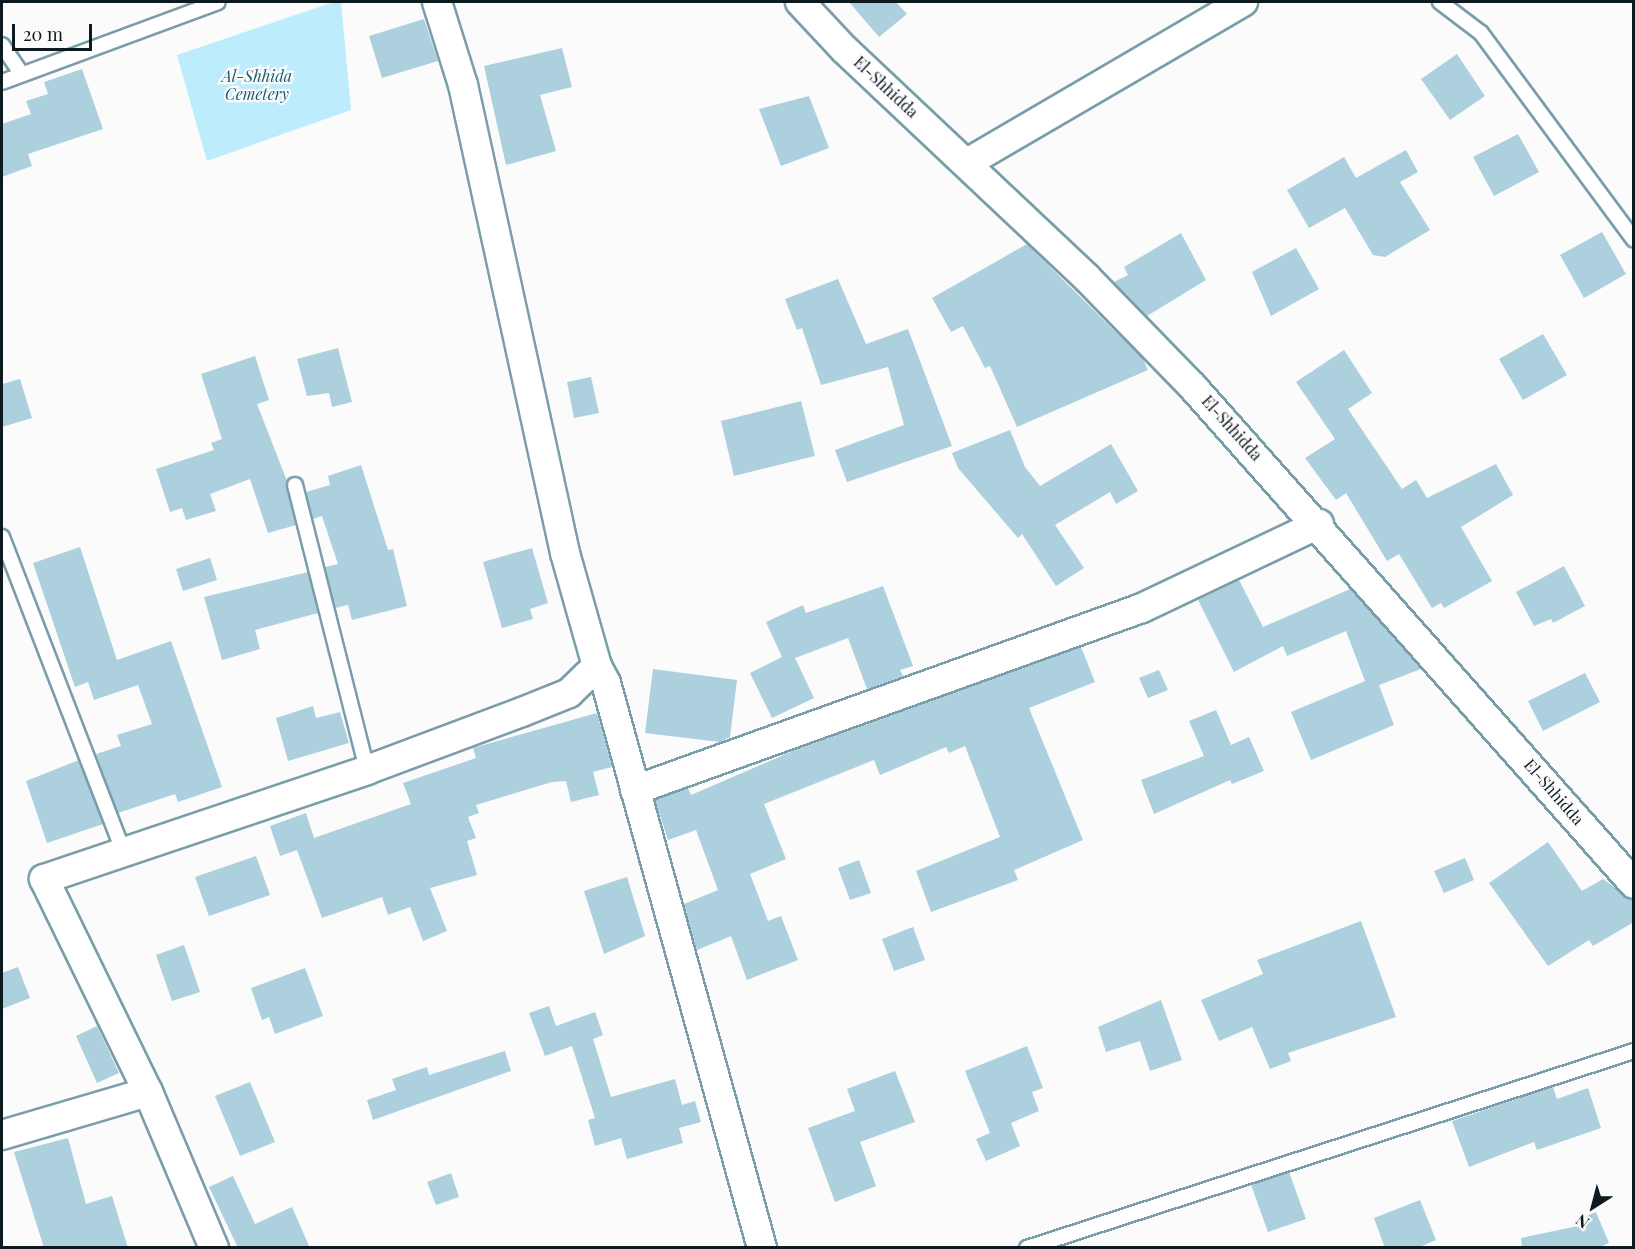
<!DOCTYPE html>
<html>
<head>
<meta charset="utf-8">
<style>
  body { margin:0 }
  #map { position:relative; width:1635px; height:1249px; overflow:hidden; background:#fbfbfb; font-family:"Playfair Display",serif }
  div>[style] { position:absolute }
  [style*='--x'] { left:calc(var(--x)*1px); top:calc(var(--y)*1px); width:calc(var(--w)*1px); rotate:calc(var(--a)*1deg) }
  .green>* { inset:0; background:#bdecfd }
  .building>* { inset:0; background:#acd0de }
  .roads { filter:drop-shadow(2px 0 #7a9daa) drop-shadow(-2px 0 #7a9daa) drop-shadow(0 2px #7a9daa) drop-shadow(0 -2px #7a9daa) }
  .service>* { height:14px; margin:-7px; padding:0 7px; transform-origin:7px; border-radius:7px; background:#fff }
  .minor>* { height:28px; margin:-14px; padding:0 14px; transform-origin:14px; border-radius:14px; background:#fff }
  span { translate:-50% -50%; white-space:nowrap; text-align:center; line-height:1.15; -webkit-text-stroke:4.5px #fbfbfb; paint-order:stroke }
  .park-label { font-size:16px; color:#195d72; font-style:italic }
  .street-label { font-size:16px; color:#0d1a1f }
  .frame { position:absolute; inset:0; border:3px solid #0d1a1f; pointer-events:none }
  .north { position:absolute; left:1563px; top:1177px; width:60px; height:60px; -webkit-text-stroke:4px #fbfbfb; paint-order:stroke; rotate:216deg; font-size:16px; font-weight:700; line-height:24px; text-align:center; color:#0d1a1f }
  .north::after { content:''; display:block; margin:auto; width:21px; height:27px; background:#0d1a1f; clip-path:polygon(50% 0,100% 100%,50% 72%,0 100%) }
  .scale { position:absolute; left:12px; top:24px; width:80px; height:27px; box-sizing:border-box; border:3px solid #0d1a1f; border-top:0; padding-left:8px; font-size:18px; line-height:21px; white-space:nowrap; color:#0d1a1f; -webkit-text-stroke:4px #fbfbfb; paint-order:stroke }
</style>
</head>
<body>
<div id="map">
  <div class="green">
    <div style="clip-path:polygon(334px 2px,341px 2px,351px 110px,207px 161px,177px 55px)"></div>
  </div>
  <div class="building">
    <div style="clip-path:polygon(849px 2px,896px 2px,907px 14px,879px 37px)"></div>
    <div style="clip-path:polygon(424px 19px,438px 61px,382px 78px,369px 36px)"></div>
    <div style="clip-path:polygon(562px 48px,572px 87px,540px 95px,556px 151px,506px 165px,484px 66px)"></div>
    <div style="clip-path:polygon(1457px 54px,1485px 96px,1450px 120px,1421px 79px)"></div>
    <div style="clip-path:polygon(82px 69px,103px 129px,28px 154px,32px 166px,2px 177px,2px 124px,31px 114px,26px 101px,48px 94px,44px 82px)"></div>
    <div style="clip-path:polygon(809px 96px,829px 148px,781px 166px,759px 109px)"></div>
    <div style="clip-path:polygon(1518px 134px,1539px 172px,1494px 196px,1473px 157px)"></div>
    <div style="clip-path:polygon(1406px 150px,1418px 172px,1400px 182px,1430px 230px,1385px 257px,1373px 255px,1345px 208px,1309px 228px,1287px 190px,1344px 157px,1356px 178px)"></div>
    <div style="clip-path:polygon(1602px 232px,1626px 274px,1584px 298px,1560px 255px)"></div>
    <div style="clip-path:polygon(1181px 233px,1206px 280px,1147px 316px,1114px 282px,1128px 275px,1124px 267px)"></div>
    <div style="clip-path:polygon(1027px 244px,1143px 359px,1148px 370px,1017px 427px,990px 366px,985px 368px,963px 326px,951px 332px,932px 298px)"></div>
    <div style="clip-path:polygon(1296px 248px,1319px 289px,1271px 316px,1252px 272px)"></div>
    <div style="clip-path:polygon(838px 279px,866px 344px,908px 329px,952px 446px,847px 482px,835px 450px,904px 425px,888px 367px,821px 385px,802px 328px,797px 330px,785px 299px)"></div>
    <div style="clip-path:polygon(1543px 334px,1567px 375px,1523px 400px,1499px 359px)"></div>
    <div style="clip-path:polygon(338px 348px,352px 402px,332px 407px,329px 393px,307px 396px,297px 359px)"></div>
    <div style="clip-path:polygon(1344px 350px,1372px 393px,1348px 409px,1402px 489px,1416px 480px,1427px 498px,1496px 464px,1513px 495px,1461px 527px,1492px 581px,1444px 608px,1441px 603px,1432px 608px,1399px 554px,1387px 561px,1346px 493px,1336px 500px,1305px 458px,1335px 439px,1296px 382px)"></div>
    <div style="clip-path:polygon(255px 356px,269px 400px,257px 404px,287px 481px,296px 525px,268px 533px,250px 479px,210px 494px,216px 511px,186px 520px,182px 508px,170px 512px,156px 469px,214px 450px,211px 443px,222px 439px,201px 374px)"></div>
    <div style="clip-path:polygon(591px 377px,599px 413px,574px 418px,567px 382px)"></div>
    <div style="clip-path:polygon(20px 379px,32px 418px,2px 427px,2px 384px)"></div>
    <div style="clip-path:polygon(801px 401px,815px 456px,734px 476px,721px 421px)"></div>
    <div style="clip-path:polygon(1010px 430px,1025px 467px,1040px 486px,1111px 444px,1138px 491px,1116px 504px,1110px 492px,1055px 525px,1084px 568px,1056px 586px,1022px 534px,1018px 538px,958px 468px,952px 453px)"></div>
    <div style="clip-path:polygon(361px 465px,388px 550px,393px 549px,407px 606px,352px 620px,348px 605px,335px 608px,325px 567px,338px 564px,322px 516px,313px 519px,306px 492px,330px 485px,328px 476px)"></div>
    <div style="clip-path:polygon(80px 547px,117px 660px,171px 641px,222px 787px,178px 802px,175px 794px,118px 813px,96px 754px,121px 746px,117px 735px,152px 724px,138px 685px,94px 700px,88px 682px,75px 687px,33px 563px)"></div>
    <div style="clip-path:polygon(532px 548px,548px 603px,530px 609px,533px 619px,502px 628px,483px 562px)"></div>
    <div style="clip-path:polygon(210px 558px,217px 580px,183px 591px,176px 569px)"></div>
    <div style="clip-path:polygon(1564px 566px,1585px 606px,1553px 623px,1551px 619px,1534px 626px,1516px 592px)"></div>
    <div style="clip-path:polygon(308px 572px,318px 613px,255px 630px,260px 649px,222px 660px,204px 597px)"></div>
    <div style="clip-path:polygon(1239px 580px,1263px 627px,1350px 589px,1421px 669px,1379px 685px,1394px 725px,1311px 760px,1291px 712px,1365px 681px,1346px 631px,1287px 656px,1283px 646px,1234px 672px,1198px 600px)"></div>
    <div style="clip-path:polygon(883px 586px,913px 666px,900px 670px,903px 676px,867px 689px,848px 638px,795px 658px,814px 698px,772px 718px,750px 673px,782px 657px,766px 622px,803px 605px,806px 613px)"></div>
    <div style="clip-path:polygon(1081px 647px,1095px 682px,1029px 708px,1083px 840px,1014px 870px,1018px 880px,931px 912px,916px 871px,1000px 837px,965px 746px,949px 753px,946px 747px,880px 775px,874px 760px,764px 804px,786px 859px,750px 874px,768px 921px,781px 916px,798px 960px,747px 980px,731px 936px,697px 950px,684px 904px,718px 890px,696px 830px,668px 840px,655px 800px,688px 788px,691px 795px,793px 751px)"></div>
    <div style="clip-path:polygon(653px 669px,737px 680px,730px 737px,720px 742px,645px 733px)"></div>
    <div style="clip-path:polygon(1159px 670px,1168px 690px,1148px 698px,1139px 678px)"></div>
    <div style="clip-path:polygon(1585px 673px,1600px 702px,1543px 731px,1528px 701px)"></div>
    <div style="clip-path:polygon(313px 706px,316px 718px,340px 712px,349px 743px,288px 761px,276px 718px)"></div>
    <div style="clip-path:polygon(1216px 710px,1231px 745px,1249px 737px,1264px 771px,1232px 784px,1230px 780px,1154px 814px,1141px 780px,1204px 756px,1189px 721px)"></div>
    <div style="clip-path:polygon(597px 713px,612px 767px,593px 772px,599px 795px,571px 802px,566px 781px,552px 782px,476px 805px,479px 813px,468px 817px,476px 838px,467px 841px,477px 875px,430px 888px,447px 931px,423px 941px,410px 907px,388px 915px,382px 897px,322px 918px,297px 850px,280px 856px,270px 826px,306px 813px,314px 838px,411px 804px,403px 783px,476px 758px,473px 748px)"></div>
    <div style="clip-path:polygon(79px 760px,103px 824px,47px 843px,26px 781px)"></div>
    <div style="clip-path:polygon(1548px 842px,1582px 891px,1603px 879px,1633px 900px,1634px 922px,1593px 946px,1589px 940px,1548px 966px,1489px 883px)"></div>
    <div style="clip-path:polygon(256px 856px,270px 895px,209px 916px,195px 877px)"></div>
    <div style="clip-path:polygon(1465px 858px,1474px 880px,1444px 893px,1434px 871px)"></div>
    <div style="clip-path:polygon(859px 860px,871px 893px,850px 900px,838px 868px)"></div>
    <div style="clip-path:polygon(627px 877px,645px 936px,604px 954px,584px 891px)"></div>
    <div style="clip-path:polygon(1361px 921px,1396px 1017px,1288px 1053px,1291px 1061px,1270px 1069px,1252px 1027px,1219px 1041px,1201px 1000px,1263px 974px,1257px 960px)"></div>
    <div style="clip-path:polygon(913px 927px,925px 960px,894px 971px,882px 939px)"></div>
    <div style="clip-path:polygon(184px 945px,200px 992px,172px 1001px,156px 955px)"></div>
    <div style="clip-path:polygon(18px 967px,30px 998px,2px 1009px,2px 973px)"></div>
    <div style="clip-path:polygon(305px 968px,323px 1016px,275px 1034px,269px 1017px,262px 1020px,251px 988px)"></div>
    <div style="clip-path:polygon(1161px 1000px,1182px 1060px,1150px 1071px,1140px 1041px,1106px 1052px,1098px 1027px)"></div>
    <div style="clip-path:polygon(549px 1006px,556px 1026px,595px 1012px,603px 1035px,593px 1039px,611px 1097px,675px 1079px,682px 1105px,695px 1101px,701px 1122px,679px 1128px,683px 1143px,627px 1159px,621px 1138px,595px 1146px,588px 1120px,595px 1118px,572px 1046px,545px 1056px,529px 1013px)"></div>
    <div style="clip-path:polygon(97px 1026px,119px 1073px,97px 1083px,76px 1036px)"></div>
    <div style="clip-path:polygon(1027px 1046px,1043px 1088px,1032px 1092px,1039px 1111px,1011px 1123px,1020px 1146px,986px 1161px,976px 1139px,990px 1133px,965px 1071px)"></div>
    <div style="clip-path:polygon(505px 1051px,511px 1071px,373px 1120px,367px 1100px,396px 1090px,392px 1079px,427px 1067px,429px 1075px)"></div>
    <div style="clip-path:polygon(895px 1071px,915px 1122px,860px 1142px,876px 1186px,835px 1202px,808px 1128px,855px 1111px,847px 1089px)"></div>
    <div style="clip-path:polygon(250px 1082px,275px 1142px,240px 1156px,215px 1096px)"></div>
    <div style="clip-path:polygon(1553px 1087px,1557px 1099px,1588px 1088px,1601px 1128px,1537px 1150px,1534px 1142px,1469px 1167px,1452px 1121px)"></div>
    <div style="clip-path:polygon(68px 1138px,86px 1204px,112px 1196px,128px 1248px,44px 1248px,14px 1152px)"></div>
    <div style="clip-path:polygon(1289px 1172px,1306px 1219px,1268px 1232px,1251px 1185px)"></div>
    <div style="clip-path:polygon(451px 1173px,459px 1197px,436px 1205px,427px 1182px)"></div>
    <div style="clip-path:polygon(233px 1176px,255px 1224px,292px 1207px,310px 1248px,238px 1248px,209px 1187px)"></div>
    <div style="clip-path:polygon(1420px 1200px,1436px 1240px,1417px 1248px,1385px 1248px,1374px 1218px)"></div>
    <div style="clip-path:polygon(1596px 1212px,1609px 1243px,1597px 1248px,1522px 1248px,1521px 1238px,1578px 1226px,1576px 1220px)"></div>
  </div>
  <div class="roads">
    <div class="service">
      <div style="--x:1440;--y:2;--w:51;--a:37.1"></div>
      <div style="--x:1481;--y:33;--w:257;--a:53.5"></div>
      <div style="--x:2;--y:45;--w:32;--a:56"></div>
      <div style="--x:2;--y:82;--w:230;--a:-20.3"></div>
      <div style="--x:295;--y:485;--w:294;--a:75.8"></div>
      <div style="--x:2;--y:537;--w:336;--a:68.9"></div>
      <div style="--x:1027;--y:1248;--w:638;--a:-17.98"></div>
    </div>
    <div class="minor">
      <div style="--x:437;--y:2;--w:87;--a:72.6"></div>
      <div style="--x:463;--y:85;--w:479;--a:77.7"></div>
      <div style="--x:565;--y:553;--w:117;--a:74.2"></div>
      <div style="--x:597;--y:666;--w:19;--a:62"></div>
      <div style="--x:606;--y:683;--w:586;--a:74.56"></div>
      <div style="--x:800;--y:2;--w:64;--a:46.9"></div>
      <div style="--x:844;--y:49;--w:334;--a:43.3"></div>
      <div style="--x:1087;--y:278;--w:152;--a:45.8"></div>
      <div style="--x:1193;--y:387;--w:664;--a:48.42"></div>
      <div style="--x:967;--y:163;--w:320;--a:-30.3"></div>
      <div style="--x:635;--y:790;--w:539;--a:-19.75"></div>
      <div style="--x:1142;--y:608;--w:196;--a:-25.4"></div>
      <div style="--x:2;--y:1135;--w:152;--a:-16.4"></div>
      <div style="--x:214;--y:1248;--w:169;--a:-112.9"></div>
      <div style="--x:148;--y:1092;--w:237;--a:-116"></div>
      <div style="--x:44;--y:879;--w:341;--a:-18.6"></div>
      <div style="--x:367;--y:770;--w:165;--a:-20.5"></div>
      <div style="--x:522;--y:712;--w:51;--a:-22"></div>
      <div style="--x:569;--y:693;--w:39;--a:-44"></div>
    </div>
  </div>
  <div class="park-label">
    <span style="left:257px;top:85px">Al-Shhida<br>Cemetery</span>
  </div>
  <div class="street-label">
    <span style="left:886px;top:87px;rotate:43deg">El-Shhidda</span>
    <span style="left:1232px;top:428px;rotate:48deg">El-Shhidda</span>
    <span style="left:1554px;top:792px;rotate:49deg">El-Shhidda</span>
  </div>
  <div class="frame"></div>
  <div class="north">N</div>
  <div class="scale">20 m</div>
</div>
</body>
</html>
